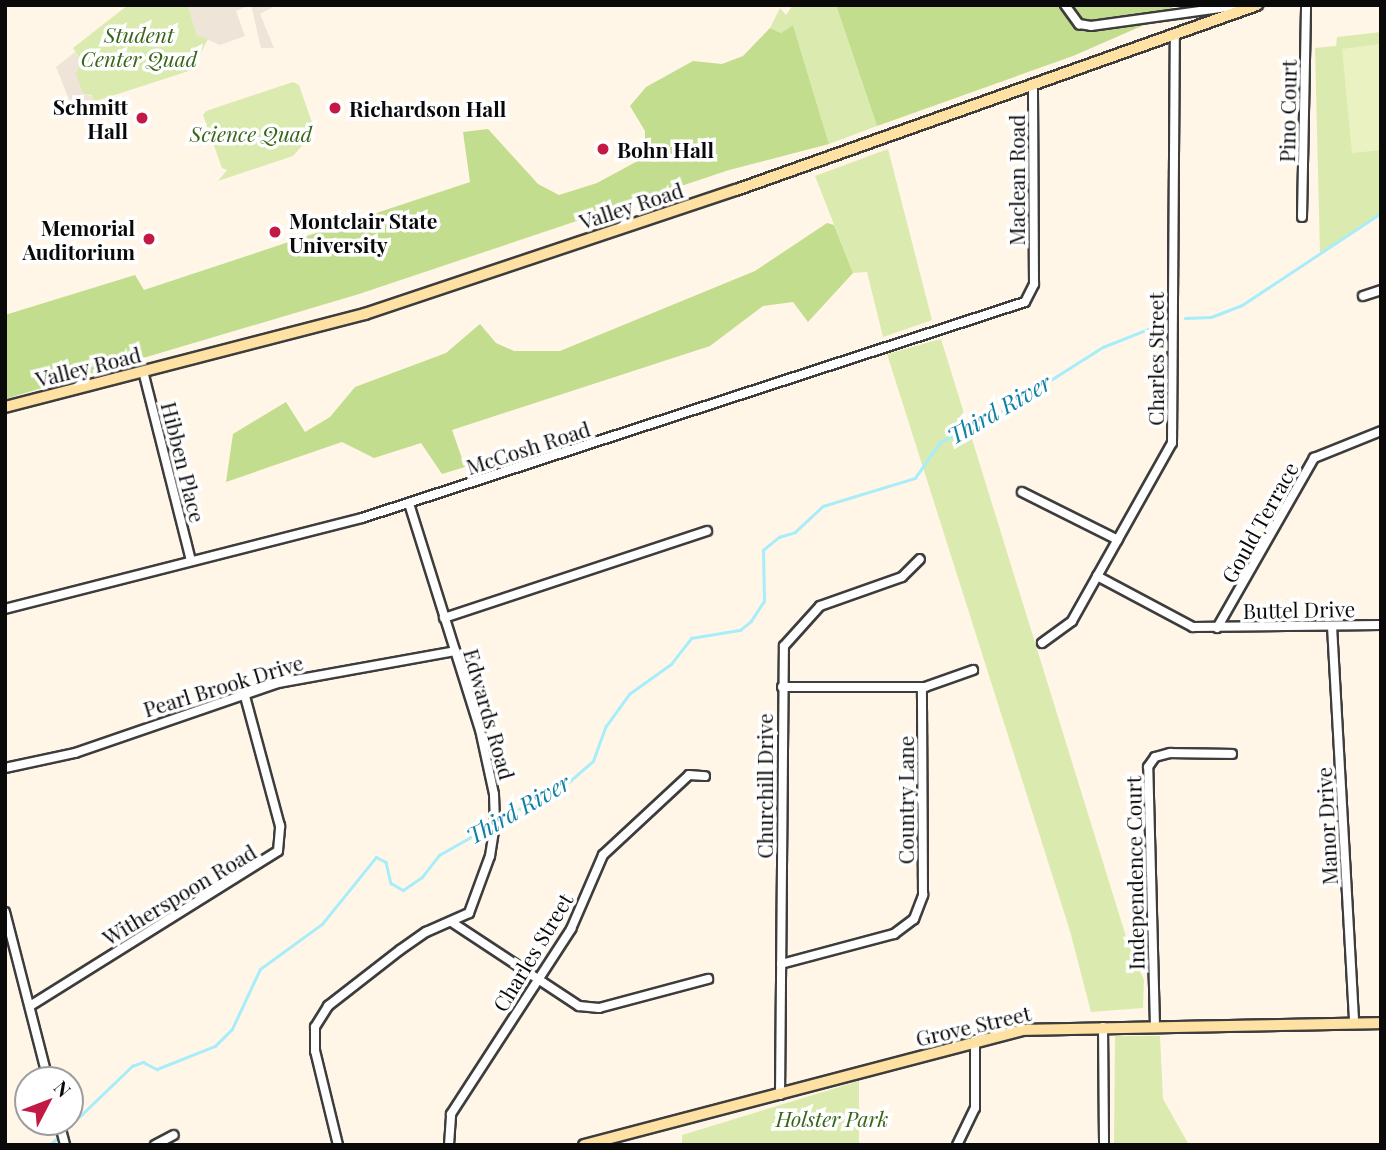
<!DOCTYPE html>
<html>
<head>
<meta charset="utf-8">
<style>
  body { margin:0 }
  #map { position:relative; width:1386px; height:1150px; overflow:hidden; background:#fff6e8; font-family:"Playfair Display",serif }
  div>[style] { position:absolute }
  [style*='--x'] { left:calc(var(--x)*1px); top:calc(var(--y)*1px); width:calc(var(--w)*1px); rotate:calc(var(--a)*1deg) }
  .green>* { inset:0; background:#dbebaf }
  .forest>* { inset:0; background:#c2dd8e }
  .pitch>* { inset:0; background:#ebf2c2 }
  .plaza>* { inset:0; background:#eee4d8 }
  .stream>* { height:2.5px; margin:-1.25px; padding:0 1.25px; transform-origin:1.25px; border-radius:1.25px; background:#a8edfa }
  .roads { filter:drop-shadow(2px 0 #3d3d3d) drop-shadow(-2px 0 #3d3d3d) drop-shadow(0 2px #3d3d3d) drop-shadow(0 -2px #3d3d3d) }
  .street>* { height:8px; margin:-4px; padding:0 4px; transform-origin:4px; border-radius:4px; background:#fff }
  .secondary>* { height:10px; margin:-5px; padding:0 5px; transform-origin:5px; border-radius:5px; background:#ffe2a3 }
  .dots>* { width:19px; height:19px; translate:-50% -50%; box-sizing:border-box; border:4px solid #fff; border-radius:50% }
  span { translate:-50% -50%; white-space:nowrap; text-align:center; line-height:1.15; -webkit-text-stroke:7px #fff; paint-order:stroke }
  .park-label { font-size:21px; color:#386518; font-style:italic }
  .poi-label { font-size:21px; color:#0a0a0a; font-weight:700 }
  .right { translate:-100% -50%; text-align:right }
  .left { translate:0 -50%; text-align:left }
  .street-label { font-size:21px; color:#0a0a0a }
  .water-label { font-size:23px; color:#0d80a3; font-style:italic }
  .frame { position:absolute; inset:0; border:7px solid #0a0a0a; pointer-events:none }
  .north { position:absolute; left:14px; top:1066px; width:70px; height:70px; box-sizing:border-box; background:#fff; border:2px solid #9d9d9d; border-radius:50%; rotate:48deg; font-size:19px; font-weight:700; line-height:28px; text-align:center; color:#0a0a0a }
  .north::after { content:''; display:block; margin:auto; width:24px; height:32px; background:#c21a45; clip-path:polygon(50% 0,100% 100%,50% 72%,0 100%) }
</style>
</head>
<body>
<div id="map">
  <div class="green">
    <div style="clip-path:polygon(128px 5px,188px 5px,197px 35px,208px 39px,192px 70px,93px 102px,92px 95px,83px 94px,75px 74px,80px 59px,73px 48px)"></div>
    <div style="clip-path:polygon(793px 5px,836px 5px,877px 126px,829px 144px,793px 25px,781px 33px,770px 28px,780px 8px,786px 15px)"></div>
    <div style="clip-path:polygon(1381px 32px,1381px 213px,1320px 254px,1315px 48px,1336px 46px,1337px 37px)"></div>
    <div style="clip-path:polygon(293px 82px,299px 85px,315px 131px,293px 156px,218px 181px,227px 170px,222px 168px,203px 115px,206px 111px)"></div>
    <div style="clip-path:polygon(888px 149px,932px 320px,883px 337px,867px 272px,853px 273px,815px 176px)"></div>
    <div style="clip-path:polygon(941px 339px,1128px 943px,1144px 980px,1143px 1008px,1091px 1012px,1070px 931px,887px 354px)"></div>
    <div style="clip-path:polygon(1115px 1036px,1160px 1036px,1163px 1099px,1189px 1145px,1114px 1145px)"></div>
    <div style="clip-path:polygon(859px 1081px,859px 1145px,682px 1145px,682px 1135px)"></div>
  </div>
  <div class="forest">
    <div style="clip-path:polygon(836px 5px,1174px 5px,1167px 15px,1073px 56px,877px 126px)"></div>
    <div style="clip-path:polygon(793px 25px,829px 144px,729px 170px,359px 294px,5px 399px,5px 315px,135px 275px,144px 290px,470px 182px,463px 132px,488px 129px,538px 184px,559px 195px,597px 183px,645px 157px,645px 131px,630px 106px,646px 87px,693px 61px,722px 64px,743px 56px,770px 28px,781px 33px)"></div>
    <div style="clip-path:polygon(827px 223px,834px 225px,853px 273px,808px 322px,793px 302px,763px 306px,710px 346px,452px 430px,465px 467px,442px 474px,421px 443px,374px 458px,342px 442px,226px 482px,233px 434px,286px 402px,305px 432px,330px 417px,355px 387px,446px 353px,480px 324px,496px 343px,514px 351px,560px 351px,755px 271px)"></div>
  </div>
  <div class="pitch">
    <div style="clip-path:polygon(1381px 44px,1381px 150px,1352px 153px,1342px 49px)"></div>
  </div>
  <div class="plaza">
    <div style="clip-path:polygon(188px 5px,251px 5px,236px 11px,245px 36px,220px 45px,197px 35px)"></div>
    <div style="clip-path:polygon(251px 5px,277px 5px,260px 14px,274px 48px,261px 48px)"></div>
    <div style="clip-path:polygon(75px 52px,82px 61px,76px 74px,83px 94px,92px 96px,93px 105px,74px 112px,56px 67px)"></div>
  </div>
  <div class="stream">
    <div style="--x:1185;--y:318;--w:26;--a:-2"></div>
    <div style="--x:1211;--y:317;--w:33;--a:-21"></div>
    <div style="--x:1242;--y:305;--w:167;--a:-33.5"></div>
    <div style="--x:498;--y:821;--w:82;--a:-29.1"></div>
    <div style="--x:570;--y:781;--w:30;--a:-41"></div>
    <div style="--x:593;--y:761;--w:37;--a:-70"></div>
    <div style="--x:606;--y:726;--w:39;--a:-54"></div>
    <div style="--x:629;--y:694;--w:52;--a:-35.5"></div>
    <div style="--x:671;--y:664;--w:33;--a:-52"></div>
    <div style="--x:691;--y:638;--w:50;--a:-9.3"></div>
    <div style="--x:740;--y:630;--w:14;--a:-39"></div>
    <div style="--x:751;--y:621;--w:24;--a:-57"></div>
    <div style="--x:764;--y:601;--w:51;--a:-91.1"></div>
    <div style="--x:763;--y:550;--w:21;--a:-39"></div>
    <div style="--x:779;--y:537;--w:17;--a:-17"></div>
    <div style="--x:795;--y:532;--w:38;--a:-43"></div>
    <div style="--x:823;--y:506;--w:96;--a:-16.9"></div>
    <div style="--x:915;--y:478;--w:44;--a:-55.2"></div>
    <div style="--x:940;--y:442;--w:54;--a:-25.1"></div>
    <div style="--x:989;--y:419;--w:135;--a:-32.3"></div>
    <div style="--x:1103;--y:347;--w:62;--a:-21.6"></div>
    <div style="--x:50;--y:1145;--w:114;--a:-43.9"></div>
    <div style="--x:132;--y:1066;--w:12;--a:-20"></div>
    <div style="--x:143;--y:1062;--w:16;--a:27"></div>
    <div style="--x:157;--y:1069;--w:62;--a:-21.6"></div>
    <div style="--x:215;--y:1046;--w:24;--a:-45"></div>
    <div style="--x:232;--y:1029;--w:66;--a:-65"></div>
    <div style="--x:260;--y:969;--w:77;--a:-36"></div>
    <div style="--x:322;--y:924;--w:86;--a:-51.1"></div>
    <div style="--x:376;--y:857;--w:11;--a:27"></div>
    <div style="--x:386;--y:862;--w:22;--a:77"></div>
    <div style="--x:391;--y:883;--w:14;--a:30"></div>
    <div style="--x:403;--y:890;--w:23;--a:-34"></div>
    <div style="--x:422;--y:877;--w:28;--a:-52"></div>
    <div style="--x:439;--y:855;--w:61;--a:-29.5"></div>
  </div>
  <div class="roads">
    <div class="street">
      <div style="--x:1065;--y:5;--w:24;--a:54"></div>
      <div style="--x:1079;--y:24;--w:12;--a:9"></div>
      <div style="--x:1091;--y:26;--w:152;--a:-7.9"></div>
      <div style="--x:1302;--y:217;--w:212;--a:-88.9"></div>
      <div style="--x:1363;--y:296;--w:19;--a:-18"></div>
      <div style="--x:143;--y:371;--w:196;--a:75.8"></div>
      <div style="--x:1022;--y:492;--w:107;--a:26.6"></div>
      <div style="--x:1097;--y:576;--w:109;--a:28"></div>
      <div style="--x:1193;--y:627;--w:188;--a:-0.6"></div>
      <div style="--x:5;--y:609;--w:368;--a:-14.3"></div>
      <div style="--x:362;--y:518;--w:697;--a:-18.05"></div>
      <div style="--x:1025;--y:302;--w:20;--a:-63"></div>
      <div style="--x:1034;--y:284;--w:199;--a:-90.3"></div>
      <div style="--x:444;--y:618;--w:277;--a:-18.3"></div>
      <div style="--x:1332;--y:626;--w:398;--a:86.8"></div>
      <div style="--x:1217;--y:628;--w:196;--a:-60.3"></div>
      <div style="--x:1314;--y:458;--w:72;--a:-21.9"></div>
      <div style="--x:1042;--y:643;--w:37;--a:-36"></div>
      <div style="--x:1072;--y:621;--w:204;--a:-60.7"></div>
      <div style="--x:1172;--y:443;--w:408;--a:-89.6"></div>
      <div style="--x:782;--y:687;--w:143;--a:0"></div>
      <div style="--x:925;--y:687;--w:51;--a:-19.5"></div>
      <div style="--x:5;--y:768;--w:72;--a:-12.1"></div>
      <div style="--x:75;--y:753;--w:215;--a:-19"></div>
      <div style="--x:278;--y:683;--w:180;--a:-10.2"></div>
      <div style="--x:5;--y:912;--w:173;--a:75.6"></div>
      <div style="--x:453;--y:923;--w:151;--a:33.4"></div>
      <div style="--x:579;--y:1006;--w:20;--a:6"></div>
      <div style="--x:599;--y:1008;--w:113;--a:-14.9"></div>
      <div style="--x:781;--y:964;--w:117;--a:-14.9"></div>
      <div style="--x:894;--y:934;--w:25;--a:-37"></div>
      <div style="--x:914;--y:919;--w:26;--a:-69"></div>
      <div style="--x:923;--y:895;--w:208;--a:-90.3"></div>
      <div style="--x:30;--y:1006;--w:292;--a:-32"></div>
      <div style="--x:278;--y:851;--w:25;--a:-85"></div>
      <div style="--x:280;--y:826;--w:138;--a:-105.1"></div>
      <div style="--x:1155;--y:1026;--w:259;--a:-91.5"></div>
      <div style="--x:1148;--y:767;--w:12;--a:-55"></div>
      <div style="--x:1155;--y:757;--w:16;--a:-15"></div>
      <div style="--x:1170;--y:753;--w:62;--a:0.9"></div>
      <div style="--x:1103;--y:1027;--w:118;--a:89.5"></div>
      <div style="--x:780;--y:1095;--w:449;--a:-89.5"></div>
      <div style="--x:784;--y:646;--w:54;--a:-48"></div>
      <div style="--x:820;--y:606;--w:87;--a:-19.5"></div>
      <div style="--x:902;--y:577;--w:25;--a:-45"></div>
      <div style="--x:59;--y:1122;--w:24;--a:75"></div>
      <div style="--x:155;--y:1145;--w:21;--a:-28"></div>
      <div style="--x:338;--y:1145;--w:97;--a:-103.7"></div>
      <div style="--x:315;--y:1051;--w:24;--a:-90"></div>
      <div style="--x:315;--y:1027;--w:25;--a:-58"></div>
      <div style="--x:328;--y:1006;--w:91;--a:-37.9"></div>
      <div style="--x:400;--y:950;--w:32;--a:-35"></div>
      <div style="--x:426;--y:932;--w:47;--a:-23.8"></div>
      <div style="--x:469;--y:913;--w:61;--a:-69.8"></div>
      <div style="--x:490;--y:856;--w:33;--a:-81"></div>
      <div style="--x:495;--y:823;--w:29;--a:-92"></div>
      <div style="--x:494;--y:794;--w:66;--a:-102.3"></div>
      <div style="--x:480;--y:730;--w:238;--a:-107.4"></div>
      <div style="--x:449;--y:1145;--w:31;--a:-86"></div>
      <div style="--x:451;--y:1114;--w:221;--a:-57"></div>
      <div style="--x:571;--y:929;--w:81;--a:-66.6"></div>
      <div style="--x:603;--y:855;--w:117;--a:-42.9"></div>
      <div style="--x:689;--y:775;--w:16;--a:4"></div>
      <div style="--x:957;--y:1145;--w:41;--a:-64.1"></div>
      <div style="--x:975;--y:1108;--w:68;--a:-90"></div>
    </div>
    <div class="secondary">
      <div style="--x:5;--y:407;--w:372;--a:-14.5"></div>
      <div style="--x:365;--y:314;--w:391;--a:-18.5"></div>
      <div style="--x:736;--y:190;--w:553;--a:-19.55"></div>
      <div style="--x:584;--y:1145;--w:454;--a:-14.7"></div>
      <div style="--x:1023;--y:1030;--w:358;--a:-1.1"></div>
    </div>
  </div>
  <div class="dots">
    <div style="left:335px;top:108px;background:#c21a45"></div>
    <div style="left:142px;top:118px;background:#c21a45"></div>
    <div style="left:603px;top:149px;background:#c21a45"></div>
    <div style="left:275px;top:232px;background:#c21a45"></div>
    <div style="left:149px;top:239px;background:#c21a45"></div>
  </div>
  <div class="park-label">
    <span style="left:139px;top:46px">Student<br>Center Quad</span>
    <span style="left:251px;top:133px">Science Quad</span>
    <span style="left:832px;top:1118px">Holster Park</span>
  </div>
  <div class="poi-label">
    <span class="right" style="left:128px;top:118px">Schmitt<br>Hall</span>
    <span class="left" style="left:349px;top:108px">Richardson Hall</span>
    <span class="left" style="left:617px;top:149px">Bohn Hall</span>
    <span class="left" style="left:289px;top:232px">Montclair State<br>University</span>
    <span class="right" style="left:135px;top:239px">Memorial<br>Auditorium</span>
  </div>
  <div class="street-label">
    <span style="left:1287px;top:111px;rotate:-89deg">Pino Court</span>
    <span style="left:1016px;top:180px;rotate:-90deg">Maclean Road</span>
    <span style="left:631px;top:205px;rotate:-18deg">Valley Road</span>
    <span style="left:1155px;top:359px;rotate:-90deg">Charles Street</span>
    <span style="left:88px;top:366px;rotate:-14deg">Valley Road</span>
    <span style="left:528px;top:447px;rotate:-18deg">McCosh Road</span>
    <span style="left:184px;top:462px;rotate:76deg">Hibben Place</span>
    <span style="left:1259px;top:522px;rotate:-61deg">Gould Terrace</span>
    <span style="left:1299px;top:609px;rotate:-1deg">Buttel Drive</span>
    <span style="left:223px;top:685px;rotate:-17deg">Pearl Brook Drive</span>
    <span style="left:490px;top:714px;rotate:74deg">Edwards Road</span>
    <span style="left:764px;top:786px;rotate:-90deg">Churchill Drive</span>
    <span style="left:905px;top:800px;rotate:-90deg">Country Lane</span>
    <span style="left:1326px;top:826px;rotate:-93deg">Manor Drive</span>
    <span style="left:1134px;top:873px;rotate:-91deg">Independence Court</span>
    <span style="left:179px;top:894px;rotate:-31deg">Witherspoon Road</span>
    <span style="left:532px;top:952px;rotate:-59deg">Charles Street</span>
    <span style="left:973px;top:1025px;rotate:-13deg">Grove Street</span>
  </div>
  <div class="water-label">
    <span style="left:999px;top:409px;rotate:-30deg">Third River</span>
    <span style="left:518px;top:809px;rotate:-30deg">Third River</span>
  </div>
  <div class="frame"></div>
  <div class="north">N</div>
</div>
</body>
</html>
